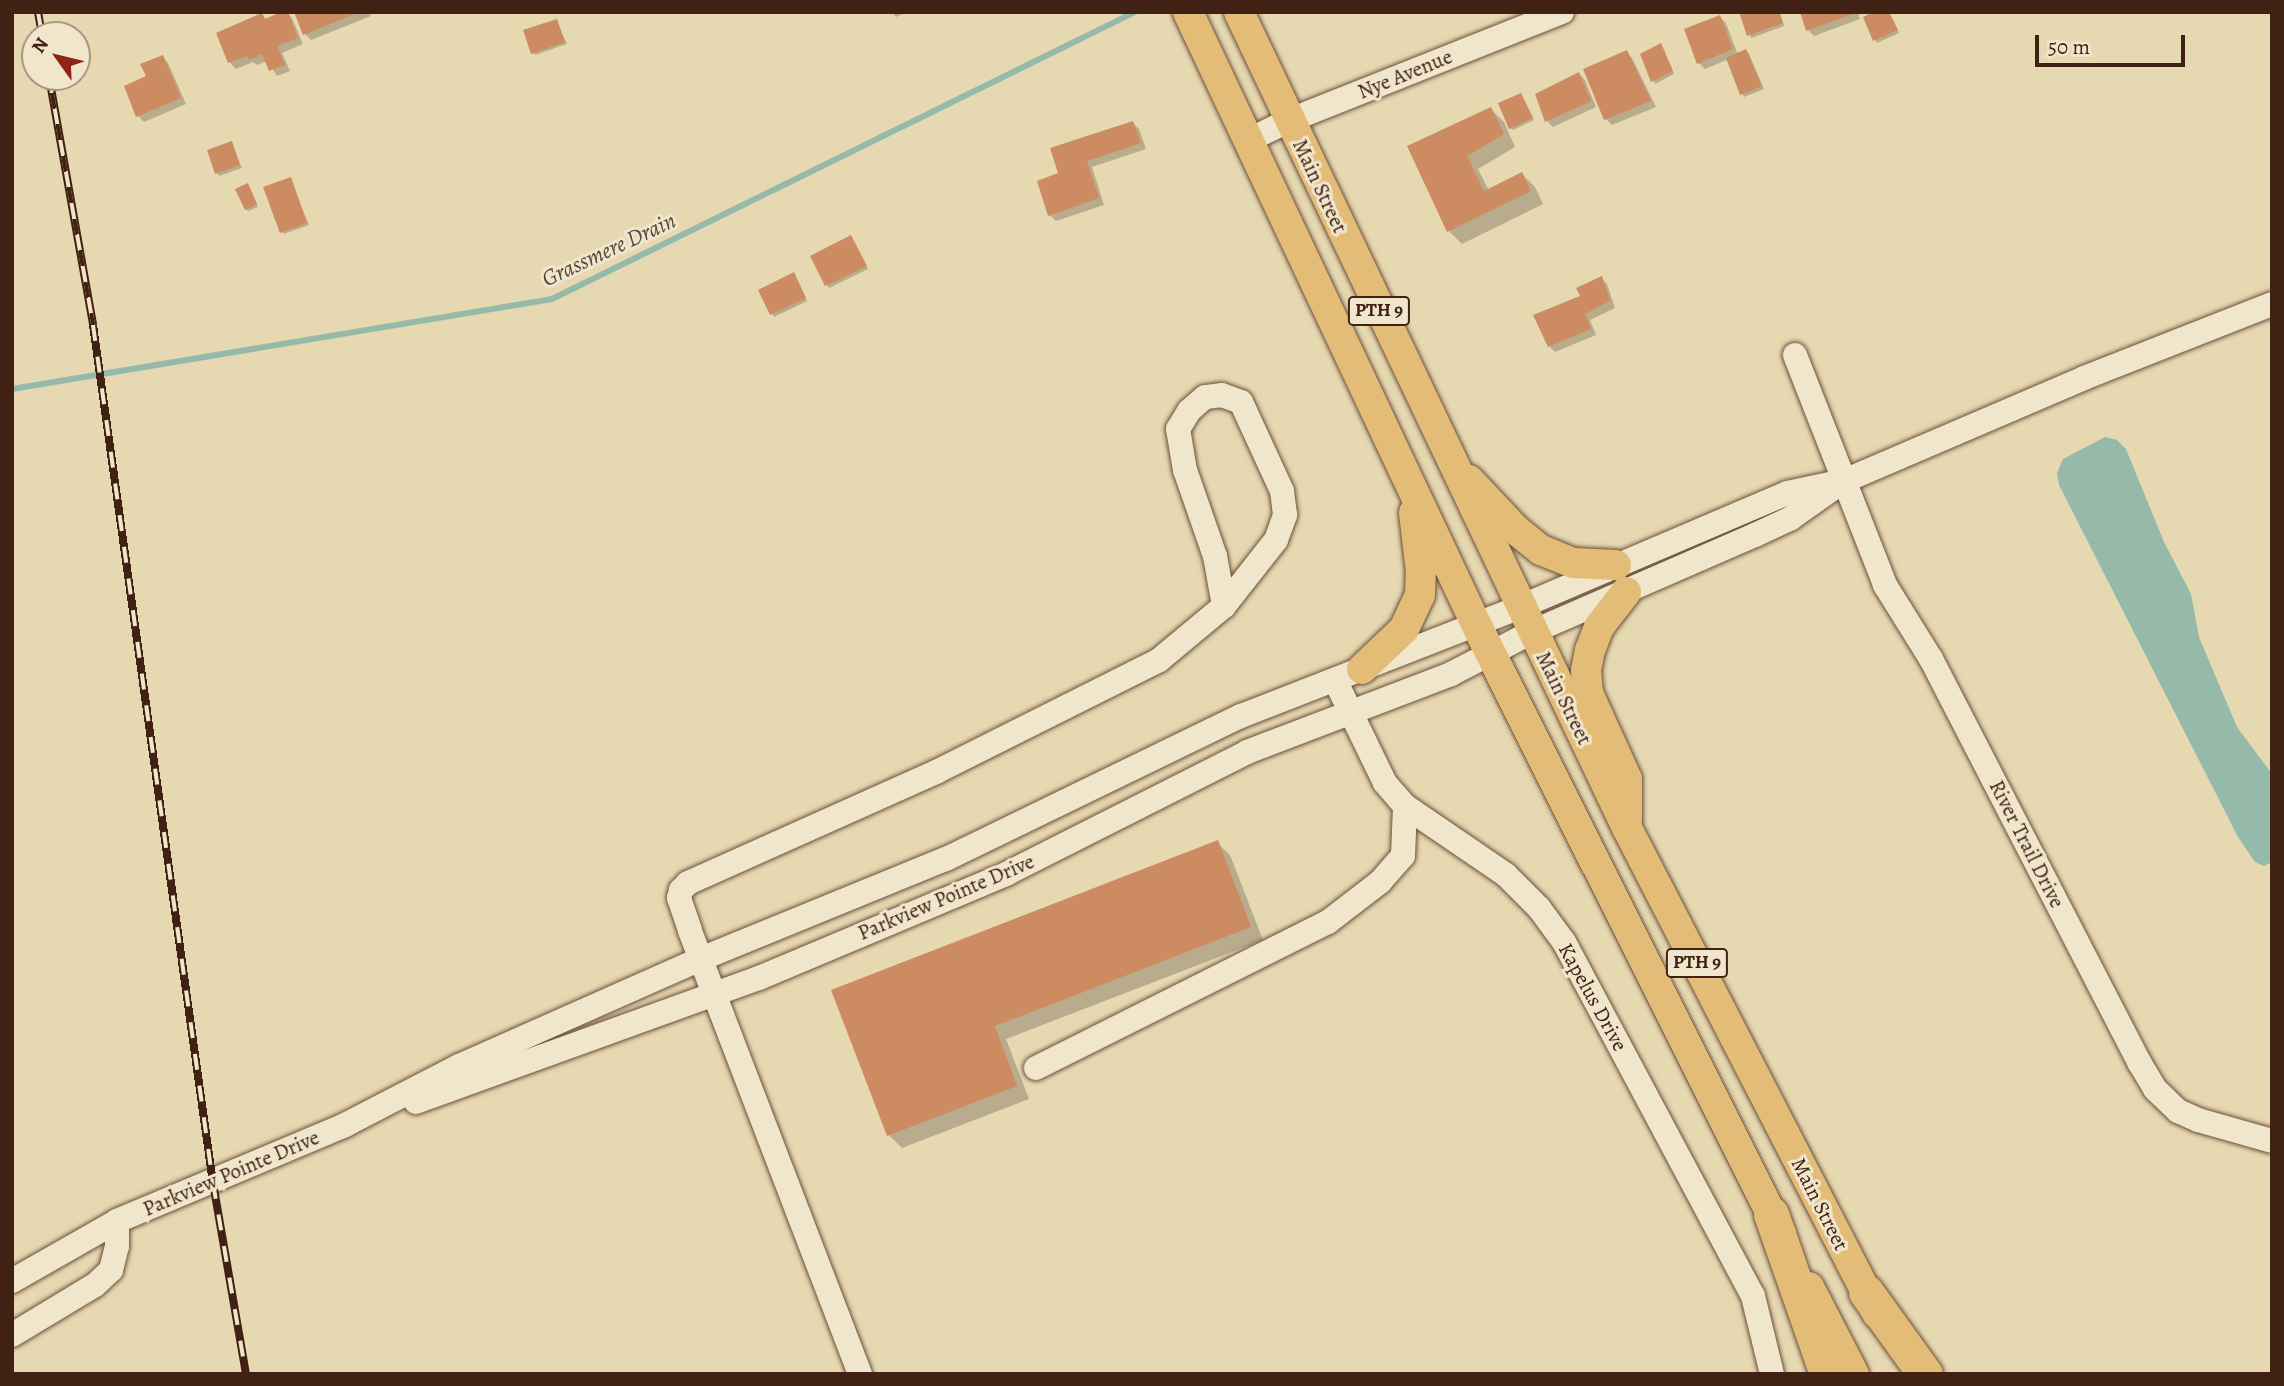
<!DOCTYPE html>
<style>
body{margin:0}
#map{position:relative;width:2284px;height:1386px;overflow:hidden;background:#e6d8b0;font-family:Alegreya,serif}
div>[style]{position:absolute}
.water>*{inset:0;background:#96baa9}
.shadow>*{inset:0;background:#0003}
.stream>*{height:6px;margin:-3px;padding:0 3px;transform-origin:3px;border-radius:3px;background:#96baa9}
.building>*{inset:0;background:#cc8b61}
.roads{filter:drop-shadow(0 0 2px #6b4f3c) drop-shadow(0 0 2px #6b4f3c)}
.minor>*{height:24px;margin:-12px;padding:0 12px;transform-origin:12px;border-radius:12px;background:#efe6cc}
.major>*{height:30px;margin:-15px;padding:0 15px;transform-origin:15px;border-radius:15px;background:#e3bc78}
.highway>*{height:35px;margin:-17.5px;padding:0 17.5px;transform-origin:17.5px;border-radius:17.5px;background:#e3bc78}
.rail>*{height:8px;margin-top:-4px;transform-origin:0;background:repeating-linear-gradient(90deg,#efe6cc 0 16px,#422115 0 32px);box-sizing:border-box;border-block:2px solid #422115}
span{translate:-50% -50%;white-space:nowrap;text-align:center;line-height:1.15;-webkit-text-stroke:6px #efe6cc;paint-order:stroke}
.shield-label span{padding:2px 5px;background:#efe6cc;border:2px solid;border-radius:5px;-webkit-text-stroke-width:0}
.shield-label{font-size:19px;color:#422115;font-weight:700}
.street-label{font-size:21px;color:#422115}
.water-label{font-size:23px;color:#57473a;font-style:italic}
.frame{position:absolute;inset:0;border:14px solid #422115;pointer-events:none}
.north{position:absolute;left:21px;top:21px;width:70px;height:70px;box-sizing:border-box;background:#efe6cc;border:2px solid #aa9783;border-radius:50%;rotate:304deg;font-size:19px;font-weight:700;line-height:28px;text-align:center;color:#422115}
.north::after{content:'';display:block;margin:auto;width:24px;height:32px;background:#8f2418;clip-path:polygon(50% 0,100% 100%,50% 72%,0 100%)}
.scale{position:absolute;left:2035px;top:35px;width:150px;height:32px;box-sizing:border-box;border:4px solid #422115;border-top:0;padding-left:9px;font-size:21px;line-height:24px;white-space:nowrap;color:#422115;-webkit-text-stroke:5px #efe6cc;paint-order:stroke}
</style>
<div id="map">
<div class="water">
<div style="clip-path:polygon(2105px 437px,2117px 440px,2126px 449px,2164px 542px,2191px 594px,2199px 637px,2237px 727px,2272px 774px,2272px 862px,2264px 866px,2255px 862px,2238px 837px,2059px 485px,2057px 473px,2063px 459px)"></div>
</div>
<div class="shadow">
<div style="clip-path:polygon(286px 12px,292px 18px,303px 44px,282px 53px,290px 71px,277px 76px,267px 61px,257px 65px,253px 62px,236px 69px,230px 63px,218px 34px,262px 15px,267px 20px)"></div>
<div style="clip-path:polygon(296px 12px,369px 12px,371px 16px,311px 40px,305px 34px)"></div>
<div style="clip-path:polygon(892px 12px,907px 12px,896px 17px)"></div>
<div style="clip-path:polygon(1741px 12px,1780px 12px,1784px 26px,1751px 38px)"></div>
<div style="clip-path:polygon(1802px 12px,1858px 12px,1860px 19px,1814px 36px,1808px 30px)"></div>
<div style="clip-path:polygon(1889px 12px,1899px 33px,1877px 43px,1865px 18px)"></div>
<div style="clip-path:polygon(1720px 17px,1726px 23px,1738px 55px,1746px 51px,1749px 54px,1764px 89px,1744px 97px,1729px 59px,1705px 69px,1699px 63px)"></div>
<div style="clip-path:polygon(556px 21px,567px 44px,535px 55px,533px 53px)"></div>
<div style="clip-path:polygon(1660px 45px,1674px 74px,1655px 84px,1642px 55px)"></div>
<div style="clip-path:polygon(1626px 52px,1632px 58px,1656px 107px,1612px 125px,1606px 119px)"></div>
<div style="clip-path:polygon(162px 57px,168px 63px,186px 104px,144px 122px,138px 116px,148px 77px)"></div>
<div style="clip-path:polygon(1579px 74px,1585px 80px,1596px 107px,1553px 127px,1547px 121px)"></div>
<div style="clip-path:polygon(1521px 95px,1534px 120px,1513px 130px,1510px 128px)"></div>
<div style="clip-path:polygon(1491px 109px,1504px 122px,1515px 147px,1478px 169px,1489px 191px,1522px 174px,1535px 187px,1543px 204px,1462px 244px,1449px 231px,1409px 147px)"></div>
<div style="clip-path:polygon(1133px 123px,1139px 129px,1146px 149px,1092px 167px,1104px 205px,1056px 221px,1050px 215px,1060px 174px)"></div>
<div style="clip-path:polygon(231px 143px,242px 168px,219px 176px,217px 173px)"></div>
<div style="clip-path:polygon(290px 179px,309px 225px,284px 234px,282px 232px)"></div>
<div style="clip-path:polygon(248px 186px,258px 207px,248px 211px,246px 209px)"></div>
<div style="clip-path:polygon(851px 237px,868px 269px,829px 288px,812px 257px)"></div>
<div style="clip-path:polygon(796px 277px,807px 301px,774px 317px,760px 291px)"></div>
<div style="clip-path:polygon(1601px 278px,1607px 284px,1615px 308px,1590px 320px,1596px 335px,1555px 352px,1549px 346px,1582px 297px)"></div>
<div style="clip-path:polygon(1217px 843px,1230px 855px,1263px 940px,1006px 1039px,1029px 1099px,902px 1148px,889px 1135px,834px 991px)"></div>
</div>
<div class="stream">
<div style="left:12px;top:389px;width:547px;rotate:-9.46deg"></div>
<div style="left:552px;top:299px;width:650px;rotate:-26.21deg"></div>
</div>
<div class="building">
<div style="clip-path:polygon(281px 12px,288px 12px,298px 38px,277px 46px,285px 65px,269px 71px,262px 54px,249px 60px,247px 56px,228px 63px,216px 33px,262px 13px,265px 19px)"></div>
<div style="clip-path:polygon(294px 12px,359px 12px,303px 35px)"></div>
<div style="clip-path:polygon(1739px 12px,1779px 12px,1783px 23px,1747px 36px)"></div>
<div style="clip-path:polygon(1800px 12px,1855px 12px,1855px 13px,1806px 31px)"></div>
<div style="clip-path:polygon(1874px 12px,1889px 12px,1898px 30px,1873px 41px,1863px 17px)"></div>
<div style="clip-path:polygon(1720px 15px,1733px 49px,1697px 64px,1684px 29px)"></div>
<div style="clip-path:polygon(557px 19px,565px 42px,531px 54px,523px 30px)"></div>
<div style="clip-path:polygon(1661px 43px,1673px 71px,1651px 82px,1640px 54px)"></div>
<div style="clip-path:polygon(1746px 49px,1762px 86px,1740px 95px,1726px 58px)"></div>
<div style="clip-path:polygon(1627px 50px,1651px 101px,1604px 120px,1583px 69px)"></div>
<div style="clip-path:polygon(163px 55px,181px 98px,136px 117px,124px 86px,146px 76px,140px 64px)"></div>
<div style="clip-path:polygon(1579px 72px,1591px 101px,1545px 122px,1535px 94px)"></div>
<div style="clip-path:polygon(1521px 93px,1533px 118px,1509px 129px,1498px 103px)"></div>
<div style="clip-path:polygon(1491px 107px,1504px 134px,1467px 156px,1484px 191px,1522px 172px,1531px 191px,1447px 232px,1407px 146px)"></div>
<div style="clip-path:polygon(1133px 121px,1141px 143px,1087px 161px,1099px 198px,1048px 216px,1037px 181px,1058px 173px,1050px 148px)"></div>
<div style="clip-path:polygon(232px 141px,240px 165px,215px 174px,207px 150px)"></div>
<div style="clip-path:polygon(291px 177px,307px 223px,280px 233px,263px 187px)"></div>
<div style="clip-path:polygon(248px 183px,257px 204px,245px 210px,235px 189px)"></div>
<div style="clip-path:polygon(851px 235px,867px 266px,825px 286px,810px 256px)"></div>
<div style="clip-path:polygon(794px 272px,806px 298px,770px 315px,758px 290px)"></div>
<div style="clip-path:polygon(1602px 276px,1610px 301px,1585px 314px,1591px 329px,1548px 347px,1533px 315px,1580px 296px,1576px 288px)"></div>
<div style="clip-path:polygon(1218px 840px,1251px 927px,995px 1026px,1017px 1086px,887px 1136px,831px 990px)"></div>
</div>
<div class="roads">
<div class="minor">
<div style="left:1249px;top:140px;width:43px;rotate:-26deg"></div>
<div style="left:1288px;top:121px;width:295px;rotate:-21.7deg"></div>
<div style="left:1795px;top:355px;width:247px;rotate:68.6deg"></div>
<div style="left:1885px;top:585px;width:87px;rotate:58.1deg"></div>
<div style="left:1931px;top:659px;width:454px;rotate:62.7deg"></div>
<div style="left:2139px;top:1062px;width:31px;rotate:59deg"></div>
<div style="left:2155px;top:1089px;width:32px;rotate:44deg"></div>
<div style="left:2178px;top:1111px;width:22px;rotate:24deg"></div>
<div style="left:2198px;top:1120px;width:77px;rotate:15.8deg"></div>
<div style="left:1335px;top:680px;width:114px;rotate:64.1deg"></div>
<div style="left:1385px;top:783px;width:30px;rotate:49deg"></div>
<div style="left:1405px;top:806px;width:122px;rotate:34.3deg"></div>
<div style="left:1506px;top:875px;width:47px;rotate:45deg"></div>
<div style="left:1539px;top:908px;width:42px;rotate:53.7deg"></div>
<div style="left:1564px;top:942px;width:401px;rotate:61.9deg"></div>
<div style="left:1753px;top:1296px;width:80px;rotate:76.3deg"></div>
<div style="left:1036px;top:1068px;width:326px;rotate:-26.6deg"></div>
<div style="left:1328px;top:922px;width:66px;rotate:-37.6deg"></div>
<div style="left:1380px;top:882px;width:35px;rotate:-49deg"></div>
<div style="left:1403px;top:856px;width:50px;rotate:-87.7deg"></div>
<div style="left:416px;top:1102px;width:365px;rotate:-19.9deg"></div>
<div style="left:759px;top:978px;width:268px;rotate:-22.8deg"></div>
<div style="left:1006px;top:874px;width:270px;rotate:-26.8deg"></div>
<div style="left:1247px;top:752px;width:218px;rotate:-20.9deg"></div>
<div style="left:1451px;top:674px;width:91px;rotate:-27.4deg"></div>
<div style="left:1532px;top:632px;width:243px;rotate:-23.5deg"></div>
<div style="left:1755px;top:535px;width:40px;rotate:-25deg"></div>
<div style="left:1791px;top:518px;width:54px;rotate:-35.2deg"></div>
<div style="left:12px;top:1281px;width:121px;rotate:-29.7deg"></div>
<div style="left:117px;top:1221px;width:247px;rotate:-22.8deg"></div>
<div style="left:345px;top:1125px;width:128px;rotate:-27.4deg"></div>
<div style="left:459px;top:1066px;width:267px;rotate:-23.9deg"></div>
<div style="left:703px;top:958px;width:262px;rotate:-22.2deg"></div>
<div style="left:946px;top:859px;width:328px;rotate:-25.9deg"></div>
<div style="left:1241px;top:716px;width:300px;rotate:-21.3deg"></div>
<div style="left:1520px;top:607px;width:290px;rotate:-23.1deg"></div>
<div style="left:1787px;top:493px;width:58px;rotate:-11.9deg"></div>
<div style="left:1844px;top:481px;width:261px;rotate:-23.2deg"></div>
<div style="left:2084px;top:378px;width:202px;rotate:-21.5deg"></div>
<div style="left:12px;top:1335px;width:97px;rotate:-31.1deg"></div>
<div style="left:95px;top:1285px;width:22px;rotate:-43deg"></div>
<div style="left:111px;top:1270px;width:25px;rotate:-76deg"></div>
<div style="left:117px;top:1246px;width:25px;rotate:-90deg"></div>
<div style="left:860px;top:1374px;width:475px;rotate:-111deg"></div>
<div style="left:690px;top:930px;width:34px;rotate:-109deg"></div>
<div style="left:679px;top:898px;width:8px;rotate:-76deg"></div>
<div style="left:681px;top:890px;width:10px;rotate:-45deg"></div>
<div style="left:688px;top:883px;width:272px;rotate:-24.1deg"></div>
<div style="left:936px;top:772px;width:248px;rotate:-26.6deg"></div>
<div style="left:1158px;top:661px;width:86px;rotate:-39.8deg"></div>
<div style="left:1224px;top:606px;width:84px;rotate:-51.8deg"></div>
<div style="left:1276px;top:540px;width:27px;rotate:-70deg"></div>
<div style="left:1285px;top:515px;width:24px;rotate:-97deg"></div>
<div style="left:1282px;top:491px;width:98px;rotate:-114.7deg"></div>
<div style="left:1241px;top:402px;width:20px;rotate:-160deg"></div>
<div style="left:1222px;top:395px;width:17px;rotate:173deg"></div>
<div style="left:1205px;top:397px;width:21px;rotate:139deg"></div>
<div style="left:1189px;top:411px;width:21px;rotate:121deg"></div>
<div style="left:1178px;top:429px;width:42px;rotate:80.3deg"></div>
<div style="left:1185px;top:470px;width:91px;rotate:70.8deg"></div>
<div style="left:1215px;top:556px;width:51px;rotate:79.8deg"></div>
</div>
<div class="major">
<div style="left:1188px;top:12px;width:676px;rotate:64.8deg"></div>
<div style="left:1476px;top:624px;width:682px;rotate:63.43deg"></div>
<div style="left:1239px;top:12px;width:904px;rotate:64.57deg"></div>
<div style="left:1627px;top:828px;width:546px;rotate:62.73deg"></div>
<div style="left:1469px;top:480px;width:69px;rotate:46.8deg"></div>
<div style="left:1516px;top:530px;width:32px;rotate:39deg"></div>
<div style="left:1541px;top:550px;width:35px;rotate:22deg"></div>
<div style="left:1574px;top:563px;width:42px;rotate:2.7deg"></div>
<div style="left:1626px;top:592px;width:44px;rotate:127.6deg"></div>
<div style="left:1599px;top:627px;width:25px;rotate:111deg"></div>
<div style="left:1590px;top:650px;width:20px;rotate:101deg"></div>
<div style="left:1586px;top:670px;width:23px;rotate:85deg"></div>
<div style="left:1588px;top:693px;width:94px;rotate:65.6deg"></div>
<div style="left:1627px;top:779px;width:41px;rotate:90deg"></div>
<div style="left:1362px;top:669px;width:58px;rotate:-43.6deg"></div>
<div style="left:1404px;top:629px;width:38px;rotate:-65deg"></div>
<div style="left:1420px;top:595px;width:23px;rotate:-88deg"></div>
<div style="left:1421px;top:572px;width:60px;rotate:-96.7deg"></div>
<div style="left:1809px;top:1287px;width:98px;rotate:62.7deg"></div>
</div>
<div class="highway">
<div style="left:1771px;top:1214px;width:170px;rotate:70.7deg"></div>
<div style="left:1866px;top:1292px;width:101px;rotate:54.3deg"></div>
</div>
</div>
<div class="rail">
<div style="left:38px;top:12px;width:23px;rotate:80deg"></div>
<div style="left:49px;top:77px;width:252px;rotate:79.9deg"></div>
<div style="left:93px;top:325px;width:866px;rotate:82.04deg"></div>
<div style="left:213px;top:1183px;width:194px;rotate:80.2deg"></div>
</div>
<div class="shield-label">
<span style="left:1379px;top:311px">PTH 9</span>
<span style="left:1697px;top:963px">PTH 9</span>
</div>
<div class="street-label">
<span style="left:1405px;top:74px;rotate:-22deg">Nye Avenue</span>
<span style="left:1320px;top:186px;rotate:65deg">Main Street</span>
<span style="left:1564px;top:698px;rotate:64deg">Main Street</span>
<span style="left:2027px;top:844px;rotate:63deg">River Trail Drive</span>
<span style="left:946px;top:897px;rotate:-23deg">Parkview Pointe Drive</span>
<span style="left:1593px;top:997px;rotate:61deg">Kapelus Drive</span>
<span style="left:231px;top:1173px;rotate:-23deg">Parkview Pointe Drive</span>
<span style="left:1820px;top:1204px;rotate:63deg">Main Street</span>
</div>
<div class="water-label">
<span style="left:609px;top:250px;rotate:-25deg">Grassmere Drain</span>
</div>
<div class="frame"></div>
<div class="north">N</div>
<div class="scale">50 m</div>
</div>
